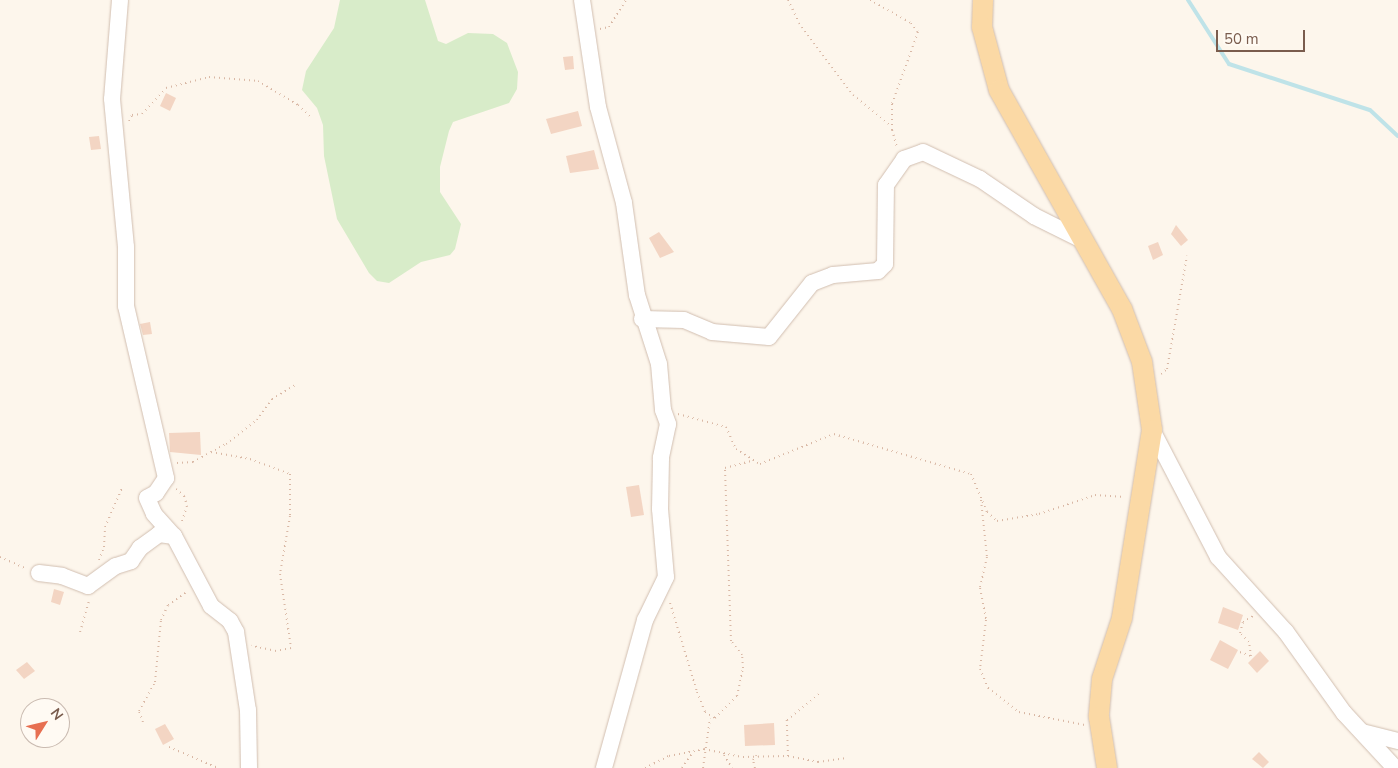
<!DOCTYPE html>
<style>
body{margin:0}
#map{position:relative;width:1398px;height:768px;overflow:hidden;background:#fdf6ec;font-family:"Nunito Sans",sans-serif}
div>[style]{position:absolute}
.green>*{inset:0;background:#d8ecc9}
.stream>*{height:4px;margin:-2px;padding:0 2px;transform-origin:2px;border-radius:2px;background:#bfe3e8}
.building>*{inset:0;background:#f3d5c3}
.path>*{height:2px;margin-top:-1px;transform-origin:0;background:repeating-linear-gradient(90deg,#d9b8a5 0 1px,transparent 0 5px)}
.roads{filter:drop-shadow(0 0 1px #d1beb0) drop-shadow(0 0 1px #d1beb0)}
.minor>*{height:16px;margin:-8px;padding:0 8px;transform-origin:8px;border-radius:8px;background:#fff}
.major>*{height:20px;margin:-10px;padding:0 10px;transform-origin:10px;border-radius:10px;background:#fbd9a5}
span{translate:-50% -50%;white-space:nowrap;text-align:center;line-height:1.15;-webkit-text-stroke:5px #fffaf3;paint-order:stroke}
.north{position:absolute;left:20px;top:698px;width:50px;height:50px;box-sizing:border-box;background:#fffaf3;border:1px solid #cabbb1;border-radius:50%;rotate:54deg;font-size:14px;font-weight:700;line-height:20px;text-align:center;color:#7a5c4d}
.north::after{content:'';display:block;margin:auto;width:18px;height:22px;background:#e76f51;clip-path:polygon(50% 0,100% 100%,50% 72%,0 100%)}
.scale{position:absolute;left:1216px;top:30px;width:89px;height:22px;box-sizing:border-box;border:2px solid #7a5c4d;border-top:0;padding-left:6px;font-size:15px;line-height:18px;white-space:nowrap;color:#7a5c4d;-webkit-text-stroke:4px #fffaf3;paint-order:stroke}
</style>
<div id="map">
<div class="green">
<div style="clip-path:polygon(340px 0,425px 0,438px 41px,446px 44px,468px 33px,493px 34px,507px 43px,518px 72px,517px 89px,509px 103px,453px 122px,449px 131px,440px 167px,440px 192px,461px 224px,455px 249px,450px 255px,421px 262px,389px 283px,377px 281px,369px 273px,337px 219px,324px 156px,323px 125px,317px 108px,302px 90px,306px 71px,334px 28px)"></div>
</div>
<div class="stream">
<div style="left:1188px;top:0;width:76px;rotate:57.4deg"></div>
<div style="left:1229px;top:64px;width:148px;rotate:18.1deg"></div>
<div style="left:1370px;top:110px;width:38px;rotate:43deg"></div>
</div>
<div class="building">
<div style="clip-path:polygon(573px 56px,574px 69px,565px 70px,563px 57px)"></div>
<div style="clip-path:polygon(166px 93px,176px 98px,170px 111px,160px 106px)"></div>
<div style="clip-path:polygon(578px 111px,582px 126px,551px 134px,546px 119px)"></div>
<div style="clip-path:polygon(99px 136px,101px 149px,91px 150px,89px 137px)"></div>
<div style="clip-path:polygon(594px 150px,599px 169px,570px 173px,566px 156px)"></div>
<div style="clip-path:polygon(1176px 225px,1188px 240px,1181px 246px,1171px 234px)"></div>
<div style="clip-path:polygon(659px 232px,674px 252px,660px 258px,649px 238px)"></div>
<div style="clip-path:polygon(1158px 242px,1163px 255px,1153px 260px,1148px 246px)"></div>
<div style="clip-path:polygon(150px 322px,152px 334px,143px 335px,140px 324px)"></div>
<div style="clip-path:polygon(200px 432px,201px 455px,170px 452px,169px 433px)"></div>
<div style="clip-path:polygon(639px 485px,644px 515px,631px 517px,626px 487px)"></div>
<div style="clip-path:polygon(54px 589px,64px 592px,60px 605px,51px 602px)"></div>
<div style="clip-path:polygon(1223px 607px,1243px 615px,1238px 630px,1218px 623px)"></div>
<div style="clip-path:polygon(1220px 640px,1238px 650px,1228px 669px,1210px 660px)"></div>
<div style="clip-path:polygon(1260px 651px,1269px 661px,1257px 673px,1248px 663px)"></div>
<div style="clip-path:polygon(27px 662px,35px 671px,24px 679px,16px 670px)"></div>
<div style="clip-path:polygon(774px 723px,775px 745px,745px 746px,744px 725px)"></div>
<div style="clip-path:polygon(165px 724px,174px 739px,163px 745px,155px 729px)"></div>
<div style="clip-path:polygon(1259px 752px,1269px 762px,1263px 768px,1252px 759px)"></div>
</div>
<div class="path">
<div style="left:788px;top:0;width:25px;rotate:64deg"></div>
<div style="left:799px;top:23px;width:90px;rotate:53.1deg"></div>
<div style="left:853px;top:95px;width:49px;rotate:39.2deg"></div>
<div style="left:870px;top:0;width:47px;rotate:29.3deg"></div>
<div style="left:911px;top:23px;width:11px;rotate:52deg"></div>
<div style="left:918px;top:32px;width:77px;rotate:109.9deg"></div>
<div style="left:892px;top:104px;width:26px;rotate:90deg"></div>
<div style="left:892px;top:130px;width:18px;rotate:74deg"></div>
<div style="left:600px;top:29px;width:9px;rotate:-13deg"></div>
<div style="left:609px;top:27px;width:32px;rotate:-58deg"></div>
<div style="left:129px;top:121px;width:7px;rotate:-63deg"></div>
<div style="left:132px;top:115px;width:10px;rotate:-6deg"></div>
<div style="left:142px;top:114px;width:35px;rotate:-47deg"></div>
<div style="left:166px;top:88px;width:44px;rotate:-14.3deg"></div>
<div style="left:209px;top:77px;width:49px;rotate:4.7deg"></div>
<div style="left:258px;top:81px;width:47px;rotate:31deg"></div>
<div style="left:298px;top:105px;width:19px;rotate:43deg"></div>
<div style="left:1161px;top:374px;width:8px;rotate:-40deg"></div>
<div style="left:1167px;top:369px;width:115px;rotate:-80deg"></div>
<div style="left:678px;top:414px;width:50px;rotate:15.2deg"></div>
<div style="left:726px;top:427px;width:24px;rotate:66deg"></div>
<div style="left:736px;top:449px;width:28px;rotate:32deg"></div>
<div style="left:760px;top:464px;width:80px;rotate:-22.1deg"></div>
<div style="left:834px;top:434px;width:143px;rotate:16.3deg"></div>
<div style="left:971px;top:474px;width:41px;rotate:67.2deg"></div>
<div style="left:987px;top:512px;width:13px;rotate:42deg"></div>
<div style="left:997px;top:521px;width:43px;rotate:-9.5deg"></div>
<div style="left:1039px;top:514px;width:59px;rotate:-18.7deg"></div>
<div style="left:1095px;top:495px;width:30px;rotate:4deg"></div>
<div style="left:211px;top:452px;width:40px;rotate:10deg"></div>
<div style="left:250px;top:459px;width:43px;rotate:20.6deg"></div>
<div style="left:290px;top:474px;width:42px;rotate:90deg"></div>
<div style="left:290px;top:516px;width:59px;rotate:99.8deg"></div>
<div style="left:280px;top:574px;width:75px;rotate:81.5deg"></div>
<div style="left:291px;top:648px;width:15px;rotate:169deg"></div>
<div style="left:276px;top:651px;width:25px;rotate:-168deg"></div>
<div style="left:177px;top:463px;width:16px;rotate:-4deg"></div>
<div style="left:193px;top:462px;width:38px;rotate:-29deg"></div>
<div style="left:226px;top:444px;width:39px;rotate:-38deg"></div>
<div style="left:257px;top:420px;width:26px;rotate:-54deg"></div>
<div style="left:272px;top:399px;width:27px;rotate:-31deg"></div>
<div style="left:176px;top:489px;width:11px;rotate:41deg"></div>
<div style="left:184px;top:496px;width:10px;rotate:73deg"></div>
<div style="left:187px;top:506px;width:19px;rotate:108deg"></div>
<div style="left:981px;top:500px;width:57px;rotate:84deg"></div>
<div style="left:987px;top:557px;width:32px;rotate:103deg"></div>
<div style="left:980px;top:588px;width:33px;rotate:79deg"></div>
<div style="left:986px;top:620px;width:49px;rotate:97deg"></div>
<div style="left:980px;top:669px;width:21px;rotate:67deg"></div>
<div style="left:988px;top:688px;width:39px;rotate:38deg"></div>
<div style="left:1019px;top:712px;width:67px;rotate:11.1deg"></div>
<div style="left:0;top:557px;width:27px;rotate:24deg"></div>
<div style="left:99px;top:560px;width:14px;rotate:-69deg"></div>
<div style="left:104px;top:547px;width:20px;rotate:-87deg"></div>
<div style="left:105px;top:527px;width:43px;rotate:-66.4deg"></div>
<div style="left:670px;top:603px;width:93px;rotate:73.1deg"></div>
<div style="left:697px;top:692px;width:22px;rotate:68deg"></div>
<div style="left:705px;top:712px;width:12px;rotate:31deg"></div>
<div style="left:715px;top:718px;width:31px;rotate:-45deg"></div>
<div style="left:737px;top:696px;width:29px;rotate:-78deg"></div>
<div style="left:743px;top:668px;width:13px;rotate:-94deg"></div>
<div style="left:742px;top:655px;width:18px;rotate:-128deg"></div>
<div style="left:731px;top:641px;width:173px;rotate:-92deg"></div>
<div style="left:725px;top:468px;width:27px;rotate:-15deg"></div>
<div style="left:80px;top:632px;width:33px;rotate:-74deg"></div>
<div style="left:1240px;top:652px;width:12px;rotate:20deg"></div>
<div style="left:1251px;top:656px;width:14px;rotate:-98deg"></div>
<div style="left:1249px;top:642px;width:13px;rotate:-135deg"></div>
<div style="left:1240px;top:633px;width:11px;rotate:-75deg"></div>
<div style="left:1243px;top:622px;width:12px;rotate:-31deg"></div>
<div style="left:143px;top:722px;width:12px;rotate:-110deg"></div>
<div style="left:139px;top:711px;width:33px;rotate:-61deg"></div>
<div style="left:155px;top:682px;width:62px;rotate:-84.5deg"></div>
<div style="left:161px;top:620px;width:17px;rotate:-65deg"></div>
<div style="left:168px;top:605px;width:24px;rotate:-35deg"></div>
<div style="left:169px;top:747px;width:53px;rotate:23.2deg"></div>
<div style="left:724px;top:755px;width:15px;rotate:58deg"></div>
<div style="left:788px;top:756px;width:36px;rotate:-92deg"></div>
<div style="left:787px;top:720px;width:43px;rotate:-39.3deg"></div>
<div style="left:645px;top:768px;width:27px;rotate:-27deg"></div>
<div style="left:669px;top:756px;width:36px;rotate:-11deg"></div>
<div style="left:704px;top:749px;width:40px;rotate:12deg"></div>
<div style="left:743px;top:757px;width:45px;rotate:-1.3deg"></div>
<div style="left:788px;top:756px;width:31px;rotate:11deg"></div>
<div style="left:818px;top:762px;width:27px;rotate:-8deg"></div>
<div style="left:682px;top:768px;width:19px;rotate:-55deg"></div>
<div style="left:703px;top:768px;width:50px;rotate:-82deg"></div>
<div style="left:755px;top:768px;width:8px;rotate:-104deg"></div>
<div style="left:753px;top:760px;width:6px;rotate:-51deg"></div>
</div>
<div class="roads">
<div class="minor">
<div style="left:120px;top:0;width:99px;rotate:94.6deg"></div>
<div style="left:112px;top:99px;width:149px;rotate:84.6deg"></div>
<div style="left:126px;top:247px;width:59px;rotate:90deg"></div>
<div style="left:126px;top:306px;width:177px;rotate:76.9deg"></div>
<div style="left:166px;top:478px;width:18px;rotate:124deg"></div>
<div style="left:156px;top:493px;width:10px;rotate:151deg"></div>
<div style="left:147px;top:498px;width:17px;rotate:66deg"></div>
<div style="left:154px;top:514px;width:30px;rotate:48deg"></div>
<div style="left:174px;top:536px;width:79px;rotate:62.1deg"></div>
<div style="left:211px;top:606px;width:24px;rotate:38deg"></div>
<div style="left:230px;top:621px;width:13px;rotate:61deg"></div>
<div style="left:236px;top:632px;width:79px;rotate:81.3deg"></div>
<div style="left:248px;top:710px;width:58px;rotate:89deg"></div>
<div style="left:582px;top:0;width:108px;rotate:81.5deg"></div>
<div style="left:598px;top:107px;width:99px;rotate:74.8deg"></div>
<div style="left:624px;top:203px;width:93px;rotate:82deg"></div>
<div style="left:637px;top:295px;width:72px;rotate:72.3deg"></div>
<div style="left:659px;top:364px;width:46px;rotate:85deg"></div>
<div style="left:663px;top:410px;width:15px;rotate:70deg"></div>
<div style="left:668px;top:424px;width:35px;rotate:102deg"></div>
<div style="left:661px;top:458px;width:51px;rotate:91.1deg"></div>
<div style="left:660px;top:509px;width:68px;rotate:85deg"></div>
<div style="left:666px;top:577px;width:48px;rotate:116deg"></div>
<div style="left:645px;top:620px;width:154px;rotate:105.5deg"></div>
<div style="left:642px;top:319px;width:42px;rotate:1.4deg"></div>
<div style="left:684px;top:320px;width:30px;rotate:23deg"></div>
<div style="left:712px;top:332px;width:57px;rotate:5deg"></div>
<div style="left:769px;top:337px;width:69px;rotate:-51.5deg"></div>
<div style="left:812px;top:283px;width:22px;rotate:-21deg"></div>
<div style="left:833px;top:275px;width:45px;rotate:-5.1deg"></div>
<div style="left:878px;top:271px;width:10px;rotate:-45deg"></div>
<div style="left:885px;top:264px;width:79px;rotate:-89.3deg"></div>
<div style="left:886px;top:185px;width:32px;rotate:-55deg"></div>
<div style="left:904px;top:159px;width:20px;rotate:-20deg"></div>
<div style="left:923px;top:152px;width:63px;rotate:25.3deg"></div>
<div style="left:980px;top:179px;width:65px;rotate:34.4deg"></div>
<div style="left:1034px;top:216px;width:54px;rotate:26.6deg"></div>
<div style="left:1152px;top:430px;width:143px;rotate:62.5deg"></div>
<div style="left:1218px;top:557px;width:101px;rotate:47.8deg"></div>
<div style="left:1286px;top:632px;width:100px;rotate:54.4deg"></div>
<div style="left:1344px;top:713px;width:75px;rotate:47.2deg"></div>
<div style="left:39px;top:573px;width:23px;rotate:7deg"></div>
<div style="left:62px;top:576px;width:28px;rotate:21deg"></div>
<div style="left:88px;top:586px;width:34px;rotate:-36deg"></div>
<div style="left:116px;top:566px;width:16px;rotate:-18deg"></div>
<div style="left:131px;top:561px;width:16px;rotate:-55deg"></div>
<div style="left:140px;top:548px;width:24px;rotate:-36deg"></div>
<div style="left:159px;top:534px;width:15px;rotate:8deg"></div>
<div style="left:1362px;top:732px;width:37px;rotate:14deg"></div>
</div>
<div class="major">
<div style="left:983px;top:0;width:27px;rotate:92deg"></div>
<div style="left:982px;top:27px;width:65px;rotate:74.9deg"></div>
<div style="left:999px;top:90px;width:251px;rotate:60.7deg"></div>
<div style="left:1122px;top:309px;width:57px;rotate:69.3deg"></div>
<div style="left:1142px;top:362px;width:69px;rotate:81.6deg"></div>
<div style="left:1152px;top:430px;width:190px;rotate:99.1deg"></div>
<div style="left:1122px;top:618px;width:64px;rotate:108.2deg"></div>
<div style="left:1102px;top:679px;width:38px;rotate:95deg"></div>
<div style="left:1099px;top:717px;width:52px;rotate:81.1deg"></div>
</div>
</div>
<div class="north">N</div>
<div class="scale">50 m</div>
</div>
